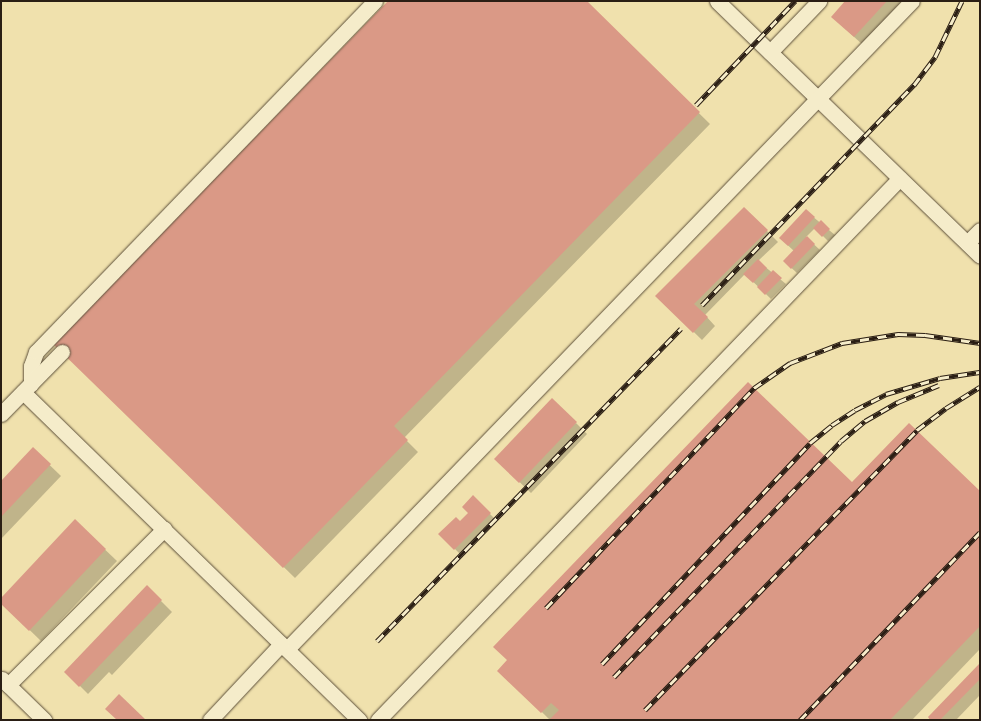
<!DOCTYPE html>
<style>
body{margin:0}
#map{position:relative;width:981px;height:721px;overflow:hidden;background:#f0e1ad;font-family:Alegreya,serif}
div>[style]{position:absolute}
.shadow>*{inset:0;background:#0003}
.building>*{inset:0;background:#da9986}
.roads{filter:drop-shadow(0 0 1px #5c4f3a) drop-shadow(0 0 1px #5c4f3a)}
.minor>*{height:15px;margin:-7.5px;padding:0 7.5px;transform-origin:7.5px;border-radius:7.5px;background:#f5ecca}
.rail>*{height:5px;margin-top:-2.5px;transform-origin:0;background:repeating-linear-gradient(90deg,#f5ecca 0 9px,#2a1e14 0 18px);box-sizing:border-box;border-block:1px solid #2a1e14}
span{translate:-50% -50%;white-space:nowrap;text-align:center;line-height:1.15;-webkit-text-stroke:4px #f5ecca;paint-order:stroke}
.frame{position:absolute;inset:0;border:2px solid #2a1e14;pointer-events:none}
</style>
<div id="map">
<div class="shadow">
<div style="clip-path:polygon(585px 1px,710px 124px,404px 438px,418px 452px,295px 578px,55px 344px)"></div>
<div style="clip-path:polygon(847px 1px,902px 1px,863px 45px,841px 25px)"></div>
<div style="clip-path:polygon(744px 208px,778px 242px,758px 261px,786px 284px,771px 299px,745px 274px,705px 315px,715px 326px,702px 340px,657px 296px)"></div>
<div style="clip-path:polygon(806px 211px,835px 235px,828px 241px,815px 228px,806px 237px,820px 250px,797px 273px,784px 261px,794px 251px,780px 238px)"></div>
<div style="clip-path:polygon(576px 423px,587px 434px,531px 493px,507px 470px)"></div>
<div style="clip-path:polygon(33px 449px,61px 476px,1px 539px,1px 482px)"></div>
<div style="clip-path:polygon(852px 484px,980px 493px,980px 649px,912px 720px,550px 720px,499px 670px)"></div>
<div style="clip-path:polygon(473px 497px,495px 519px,460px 554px,440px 534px,460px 523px,470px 513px)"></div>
<div style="clip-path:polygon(75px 521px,117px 561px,41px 641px,11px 612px)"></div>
<div style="clip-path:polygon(147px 587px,172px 612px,112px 675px,109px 672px,88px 694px,66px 672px)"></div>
<div style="clip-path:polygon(980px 665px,980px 695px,956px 720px,932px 720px)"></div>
</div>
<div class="building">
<div style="clip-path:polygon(388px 1px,587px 1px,700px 112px,394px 426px,408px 440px,283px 568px,53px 344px)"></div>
<div style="clip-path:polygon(845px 1px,887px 1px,854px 37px,831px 17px)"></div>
<div style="clip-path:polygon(744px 207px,768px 230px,694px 304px,708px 317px,693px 333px,655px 296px)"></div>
<div style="clip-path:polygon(806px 209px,815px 217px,788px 246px,779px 238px)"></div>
<div style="clip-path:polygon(821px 220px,830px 229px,822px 237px,813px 228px)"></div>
<div style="clip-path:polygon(807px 236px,815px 244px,791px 269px,783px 261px)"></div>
<div style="clip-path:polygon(758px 259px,767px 268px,753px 283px,743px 274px)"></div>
<div style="clip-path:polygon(773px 270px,782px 278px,765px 295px,757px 287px)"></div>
<div style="clip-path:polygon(748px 382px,852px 482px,909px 423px,980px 491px,980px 626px,890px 720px,549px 720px,559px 710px,551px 703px,541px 713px,497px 671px,507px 660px,493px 647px)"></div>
<div style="clip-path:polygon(552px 398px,577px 422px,519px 483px,494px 459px)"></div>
<div style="clip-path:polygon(33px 447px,51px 464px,1px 517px,1px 481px)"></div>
<div style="clip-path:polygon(473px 495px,491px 513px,454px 550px,438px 534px,456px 517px,460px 521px,468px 513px,462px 507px)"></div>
<div style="clip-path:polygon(75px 519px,106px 549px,29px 631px,1px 604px,1px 598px)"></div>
<div style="clip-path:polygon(147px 585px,162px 600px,79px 687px,64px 672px)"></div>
<div style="clip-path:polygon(980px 663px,980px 679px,940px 720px,930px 720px,928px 717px)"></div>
<div style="clip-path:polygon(119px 694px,146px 720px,117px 720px,105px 709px)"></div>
</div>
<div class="roads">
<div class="minor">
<div style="left:717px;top:1px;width:366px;rotate:44.1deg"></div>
<div style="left:770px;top:52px;width:71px;rotate:-46.1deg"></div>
<div style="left:967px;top:243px;width:18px;rotate:-45deg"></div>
<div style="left:31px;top:384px;width:18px;rotate:-90deg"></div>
<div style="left:31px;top:366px;width:15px;rotate:-70deg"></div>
<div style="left:36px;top:352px;width:488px;rotate:-46deg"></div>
<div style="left:23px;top:392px;width:470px;rotate:44.3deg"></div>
<div style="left:1px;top:414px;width:87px;rotate:-45.5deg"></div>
<div style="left:287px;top:649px;width:900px;rotate:-46.04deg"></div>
<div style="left:2px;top:679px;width:59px;rotate:44.3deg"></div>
<div style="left:8px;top:685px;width:221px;rotate:-45deg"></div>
<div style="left:210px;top:720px;width:104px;rotate:-46.9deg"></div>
<div style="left:378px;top:720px;width:752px;rotate:-46.08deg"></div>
</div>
</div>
<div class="rail">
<div style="left:696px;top:105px;width:144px;rotate:-46.4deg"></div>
<div style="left:702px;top:305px;width:306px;rotate:-46.1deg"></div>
<div style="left:914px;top:85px;width:35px;rotate:-53deg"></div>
<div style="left:935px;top:57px;width:62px;rotate:-64.3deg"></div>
<div style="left:546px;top:608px;width:303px;rotate:-46.6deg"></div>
<div style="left:754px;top:388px;width:44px;rotate:-34.8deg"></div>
<div style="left:790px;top:363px;width:56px;rotate:-21deg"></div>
<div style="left:842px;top:343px;width:57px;rotate:-9.1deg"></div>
<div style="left:898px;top:334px;width:27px;rotate:2deg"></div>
<div style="left:925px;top:335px;width:56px;rotate:8.3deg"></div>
<div style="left:377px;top:641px;width:436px;rotate:-45.8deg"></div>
<div style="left:602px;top:664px;width:303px;rotate:-46.7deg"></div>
<div style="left:810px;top:443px;width:28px;rotate:-39deg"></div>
<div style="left:832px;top:425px;width:27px;rotate:-33deg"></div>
<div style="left:855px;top:410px;width:35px;rotate:-27deg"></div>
<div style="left:886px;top:394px;width:56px;rotate:-16.5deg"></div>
<div style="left:940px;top:378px;width:40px;rotate:-8.5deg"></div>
<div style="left:614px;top:677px;width:327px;rotate:-46.1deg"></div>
<div style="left:841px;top:441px;width:31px;rotate:-40deg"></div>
<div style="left:865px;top:421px;width:38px;rotate:-30deg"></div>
<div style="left:898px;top:402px;width:44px;rotate:-22.5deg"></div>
<div style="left:645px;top:710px;width:390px;rotate:-45.8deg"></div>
<div style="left:917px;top:430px;width:36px;rotate:-37deg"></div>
<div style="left:946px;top:408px;width:40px;rotate:-32deg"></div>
<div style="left:800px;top:720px;width:260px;rotate:-46.2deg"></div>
</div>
<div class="frame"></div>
</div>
